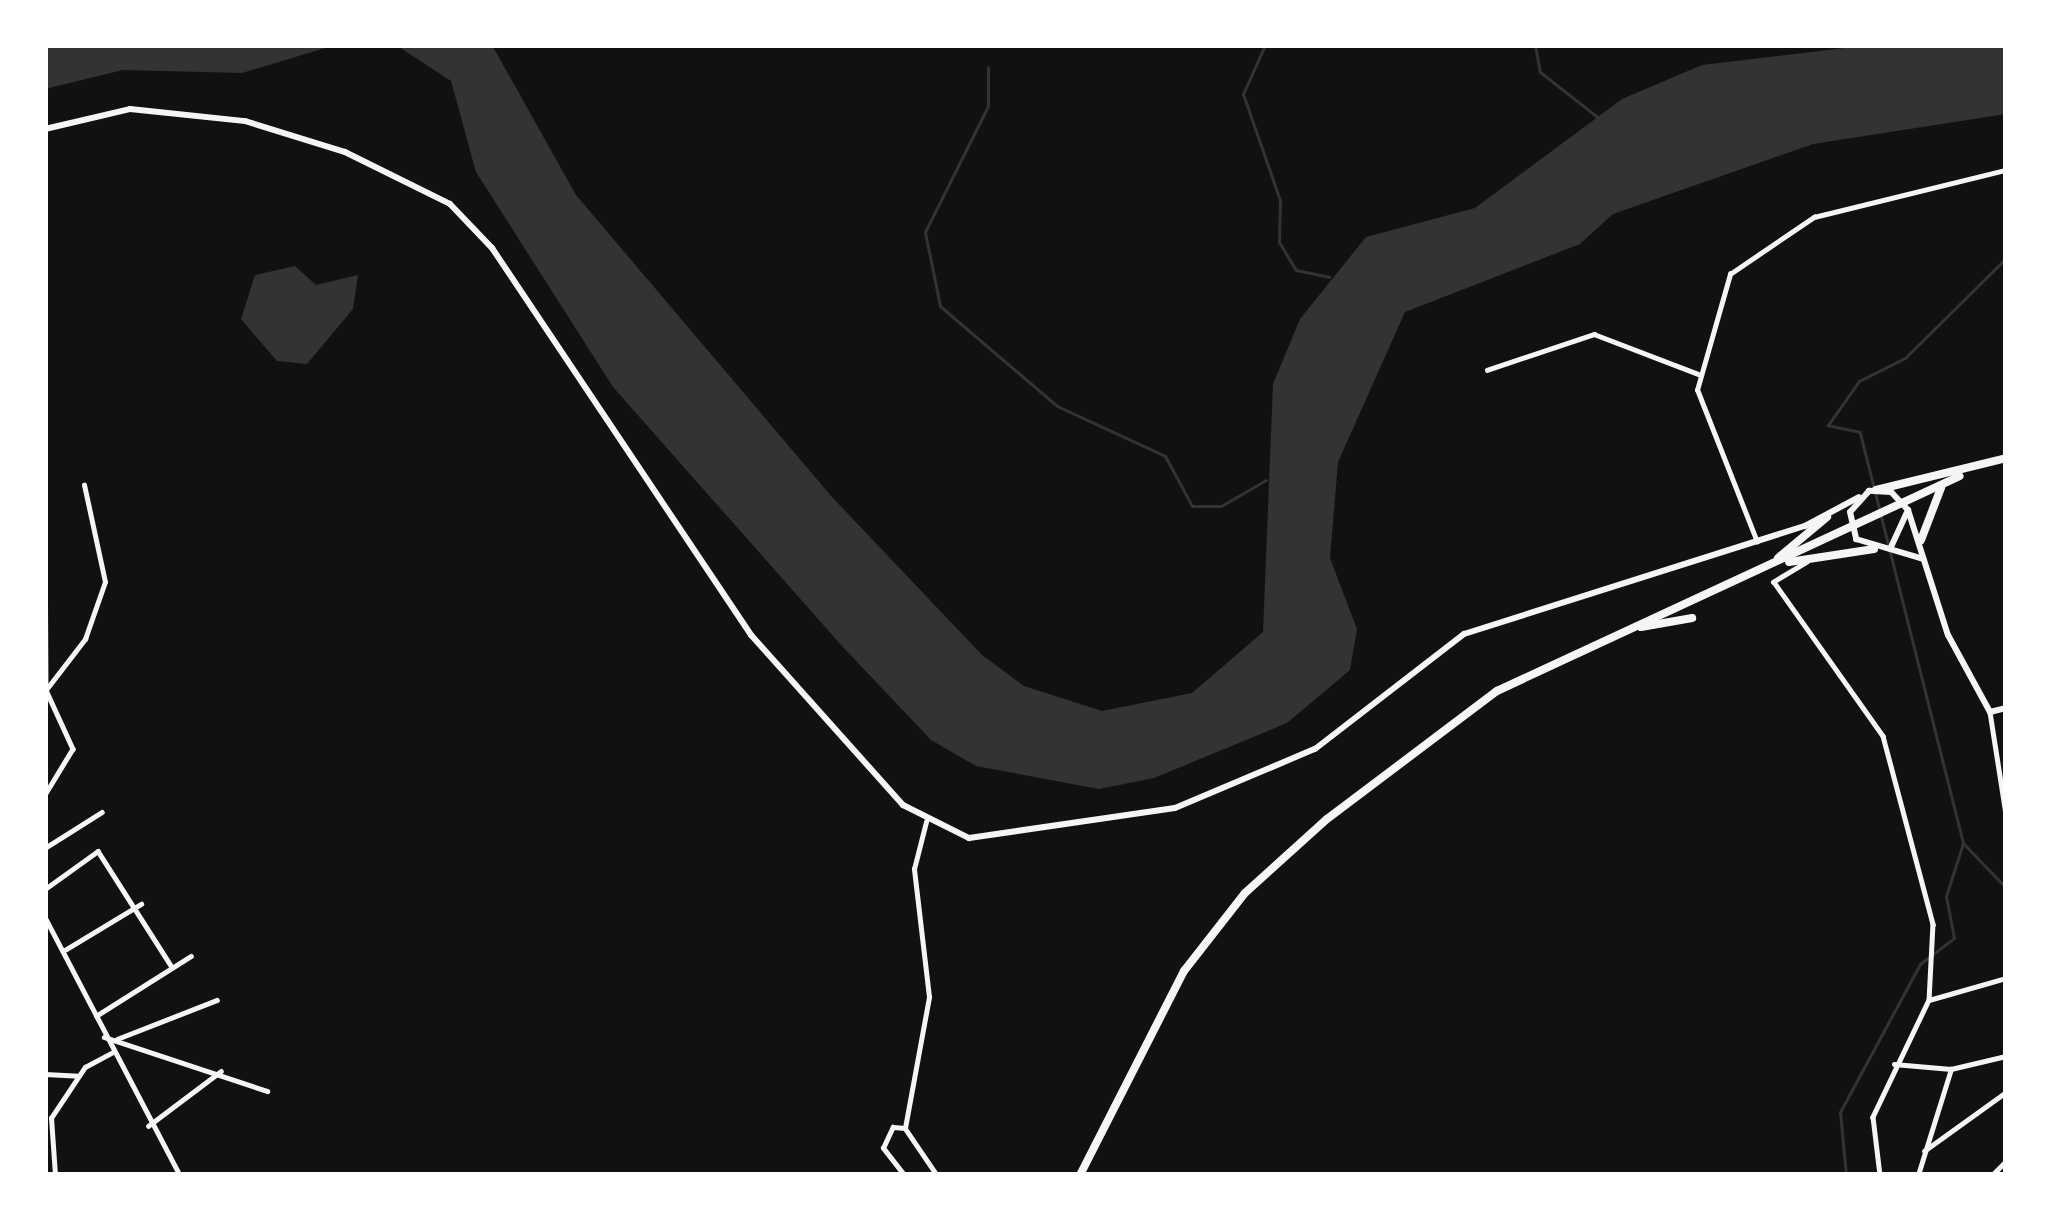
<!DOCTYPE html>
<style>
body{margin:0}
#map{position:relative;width:2051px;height:1220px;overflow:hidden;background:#111;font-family:"Asap Condensed",sans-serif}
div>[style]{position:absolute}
.water>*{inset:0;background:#333}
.stream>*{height:3px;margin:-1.5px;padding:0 1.5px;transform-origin:1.5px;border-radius:1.5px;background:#333}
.minor>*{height:4.5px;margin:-2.25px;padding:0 2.25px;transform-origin:2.25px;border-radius:2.25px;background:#f5f5f5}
.tertiary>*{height:6px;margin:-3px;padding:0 3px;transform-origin:3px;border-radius:3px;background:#f5f5f5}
.trunk>*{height:8px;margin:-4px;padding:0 4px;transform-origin:4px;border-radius:4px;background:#f5f5f5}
span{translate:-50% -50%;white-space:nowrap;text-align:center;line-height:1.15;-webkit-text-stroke:12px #fff;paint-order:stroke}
.frame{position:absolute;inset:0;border:48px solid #fff;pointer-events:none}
</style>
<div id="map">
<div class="water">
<div style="clip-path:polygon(45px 45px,335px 45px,242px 73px,123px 70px,45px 89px)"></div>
<div style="clip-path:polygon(396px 45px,492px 45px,576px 195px,832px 497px,982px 655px,1024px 686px,1102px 711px,1192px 693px,1263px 632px,1273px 384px,1300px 319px,1366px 237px,1475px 208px,1622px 99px,1702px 65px,1869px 45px,2006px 45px,2006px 114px,1813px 144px,1613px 214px,1580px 244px,1405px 312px,1338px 462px,1330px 558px,1357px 629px,1350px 670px,1287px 723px,1154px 778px,1099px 789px,976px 766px,931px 740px,841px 645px,613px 387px,476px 172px,451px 81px)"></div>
<div style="clip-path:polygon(295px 266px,316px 285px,358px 275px,353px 309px,307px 364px,277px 361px,241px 319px,255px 275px)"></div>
</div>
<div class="stream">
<div style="left:1265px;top:45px;width:54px;rotate:114.2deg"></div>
<div style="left:1243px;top:94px;width:112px;rotate:70.8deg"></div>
<div style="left:1280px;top:200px;width:42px;rotate:91.4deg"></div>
<div style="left:1279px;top:242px;width:33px;rotate:59deg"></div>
<div style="left:1296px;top:270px;width:34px;rotate:12deg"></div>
<div style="left:1535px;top:45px;width:27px;rotate:80deg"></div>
<div style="left:1540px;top:72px;width:76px;rotate:38.1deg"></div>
<div style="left:988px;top:67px;width:39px;rotate:90deg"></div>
<div style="left:988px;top:106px;width:141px;rotate:116.6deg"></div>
<div style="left:925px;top:232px;width:76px;rotate:78.5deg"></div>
<div style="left:940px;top:306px;width:154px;rotate:40.5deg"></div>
<div style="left:1057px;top:406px;width:119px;rotate:24.8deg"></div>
<div style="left:1165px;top:456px;width:57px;rotate:61.6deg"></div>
<div style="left:1192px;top:506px;width:29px"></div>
<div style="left:1221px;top:506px;width:52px;rotate:-30deg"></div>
<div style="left:1963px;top:843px;width:62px;rotate:46.3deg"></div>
<div style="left:1846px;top:1175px;width:63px;rotate:-95.4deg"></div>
<div style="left:1840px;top:1112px;width:168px;rotate:-61.6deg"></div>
<div style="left:1920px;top:964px;width:43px;rotate:-37.4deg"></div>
<div style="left:1954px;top:938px;width:43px;rotate:-100.8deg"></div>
<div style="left:1946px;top:896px;width:56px;rotate:-72.2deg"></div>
<div style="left:1963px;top:843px;width:424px;rotate:-104.1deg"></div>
<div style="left:1860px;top:432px;width:33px;rotate:-168deg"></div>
<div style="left:1828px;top:425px;width:54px;rotate:-54.8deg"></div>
<div style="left:1859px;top:381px;width:51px;rotate:-26.6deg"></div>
<div style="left:1905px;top:358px;width:142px;rotate:-44.7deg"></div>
</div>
<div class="minor">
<div style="left:1487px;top:370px;width:113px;rotate:-18.6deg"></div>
<div style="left:1594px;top:334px;width:111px;rotate:21deg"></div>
<div style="left:45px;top:507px;width:183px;rotate:89.7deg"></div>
<div style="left:46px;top:690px;width:65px;rotate:65.4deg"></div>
<div style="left:73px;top:749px;width:54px;rotate:121.3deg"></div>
<div style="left:1757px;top:542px;width:163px;rotate:-111.5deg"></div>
<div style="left:1697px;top:390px;width:121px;rotate:-74.1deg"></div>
<div style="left:1730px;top:274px;width:102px;rotate:-34.2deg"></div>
<div style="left:1814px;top:217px;width:198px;rotate:-13.8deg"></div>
<div style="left:1807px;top:562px;width:39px;rotate:149deg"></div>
<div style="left:1774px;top:582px;width:189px;rotate:54.7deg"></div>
<div style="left:1883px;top:736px;width:195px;rotate:75.1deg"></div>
<div style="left:1933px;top:924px;width:76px;rotate:93deg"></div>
<div style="left:1929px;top:1000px;width:130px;rotate:115.6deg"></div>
<div style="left:1873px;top:1117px;width:58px;rotate:83.1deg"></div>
<div style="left:45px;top:691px;width:66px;rotate:-52.4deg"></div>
<div style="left:85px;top:639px;width:60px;rotate:-70.7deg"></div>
<div style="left:105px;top:582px;width:99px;rotate:-102.2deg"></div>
<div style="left:1990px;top:712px;width:103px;rotate:81.1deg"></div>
<div style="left:45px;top:848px;width:67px;rotate:-32.3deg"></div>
<div style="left:45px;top:889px;width:65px;rotate:-35.6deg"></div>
<div style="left:98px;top:851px;width:138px;rotate:57.5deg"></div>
<div style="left:45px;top:917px;width:291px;rotate:62.4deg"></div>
<div style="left:65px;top:950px;width:89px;rotate:-31.2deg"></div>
<div style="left:1929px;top:1000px;width:80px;rotate:-15.9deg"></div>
<div style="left:96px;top:1016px;width:112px;rotate:-32.3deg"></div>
<div style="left:104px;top:1037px;width:172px;rotate:18.3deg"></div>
<div style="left:117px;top:1039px;width:107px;rotate:-21.3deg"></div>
<div style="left:1894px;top:1064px;width:57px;rotate:5deg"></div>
<div style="left:1951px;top:1069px;width:57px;rotate:-13.3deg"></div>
<div style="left:45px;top:1074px;width:33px;rotate:3deg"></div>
<div style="left:148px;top:1126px;width:91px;rotate:-37deg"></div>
<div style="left:905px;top:1128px;width:133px;rotate:-79.6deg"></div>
<div style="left:929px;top:997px;width:129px;rotate:-96.7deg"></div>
<div style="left:914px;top:869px;width:49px;rotate:-75.7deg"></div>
<div style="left:1924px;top:1151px;width:101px;rotate:-35.7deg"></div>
<div style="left:55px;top:1175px;width:57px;rotate:-94deg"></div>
<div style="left:51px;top:1118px;width:61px;rotate:-56.3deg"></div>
<div style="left:85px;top:1067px;width:30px;rotate:-28deg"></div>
<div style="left:904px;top:1175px;width:34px;rotate:-128deg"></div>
<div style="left:883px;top:1148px;width:23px;rotate:-65deg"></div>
<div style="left:893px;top:1127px;width:12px;rotate:5deg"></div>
<div style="left:905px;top:1128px;width:57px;rotate:55.8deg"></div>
<div style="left:1918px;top:1175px;width:111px;rotate:-72.7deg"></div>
<div style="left:1992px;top:1175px;width:20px;rotate:-45deg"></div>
</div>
<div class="tertiary">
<div style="left:45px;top:129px;width:87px;rotate:-13.2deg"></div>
<div style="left:130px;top:109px;width:116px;rotate:6deg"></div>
<div style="left:245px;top:121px;width:105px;rotate:17.2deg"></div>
<div style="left:345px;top:152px;width:117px;rotate:26.3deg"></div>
<div style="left:450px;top:204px;width:61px;rotate:46.3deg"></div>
<div style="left:492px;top:248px;width:466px;rotate:56.2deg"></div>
<div style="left:751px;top:635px;width:228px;rotate:48.2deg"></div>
<div style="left:903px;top:805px;width:74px;rotate:26.6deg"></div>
<div style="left:969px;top:838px;width:208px;rotate:-8.3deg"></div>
<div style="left:1175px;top:808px;width:152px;rotate:-22.9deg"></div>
<div style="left:1315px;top:749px;width:188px;rotate:-37.7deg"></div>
<div style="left:1464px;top:634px;width:358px;rotate:-17.6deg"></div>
<div style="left:1805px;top:526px;width:61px;rotate:-28.2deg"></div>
<div style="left:1908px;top:510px;width:131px;rotate:72.3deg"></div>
<div style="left:1948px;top:635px;width:88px;rotate:61.4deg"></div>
<div style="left:1990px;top:712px;width:16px;rotate:-14deg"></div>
<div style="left:1891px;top:547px;width:41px;rotate:-65.3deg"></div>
<div style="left:1908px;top:510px;width:25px;rotate:-133deg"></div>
<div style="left:1891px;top:492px;width:22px;rotate:-177deg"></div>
<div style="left:1869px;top:491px;width:28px;rotate:132deg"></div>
<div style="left:1850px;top:512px;width:28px;rotate:77deg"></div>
<div style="left:1856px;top:539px;width:70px;rotate:16.6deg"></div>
</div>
<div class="trunk">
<div style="left:1876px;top:490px;width:134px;rotate:-13.8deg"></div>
<div style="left:1921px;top:540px;width:56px;rotate:-69deg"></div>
<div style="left:1778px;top:558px;width:64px;rotate:-39.9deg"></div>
<div style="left:1789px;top:562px;width:86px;rotate:-8.7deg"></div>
<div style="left:1641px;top:627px;width:52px;rotate:-10deg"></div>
<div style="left:1080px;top:1175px;width:229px;rotate:-63deg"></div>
<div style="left:1184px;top:971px;width:99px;rotate:-52deg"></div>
<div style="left:1245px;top:893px;width:110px;rotate:-42.1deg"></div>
<div style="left:1327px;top:819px;width:213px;rotate:-37deg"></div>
<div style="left:1497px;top:691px;width:510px;rotate:-24.91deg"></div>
</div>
<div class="frame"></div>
</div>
